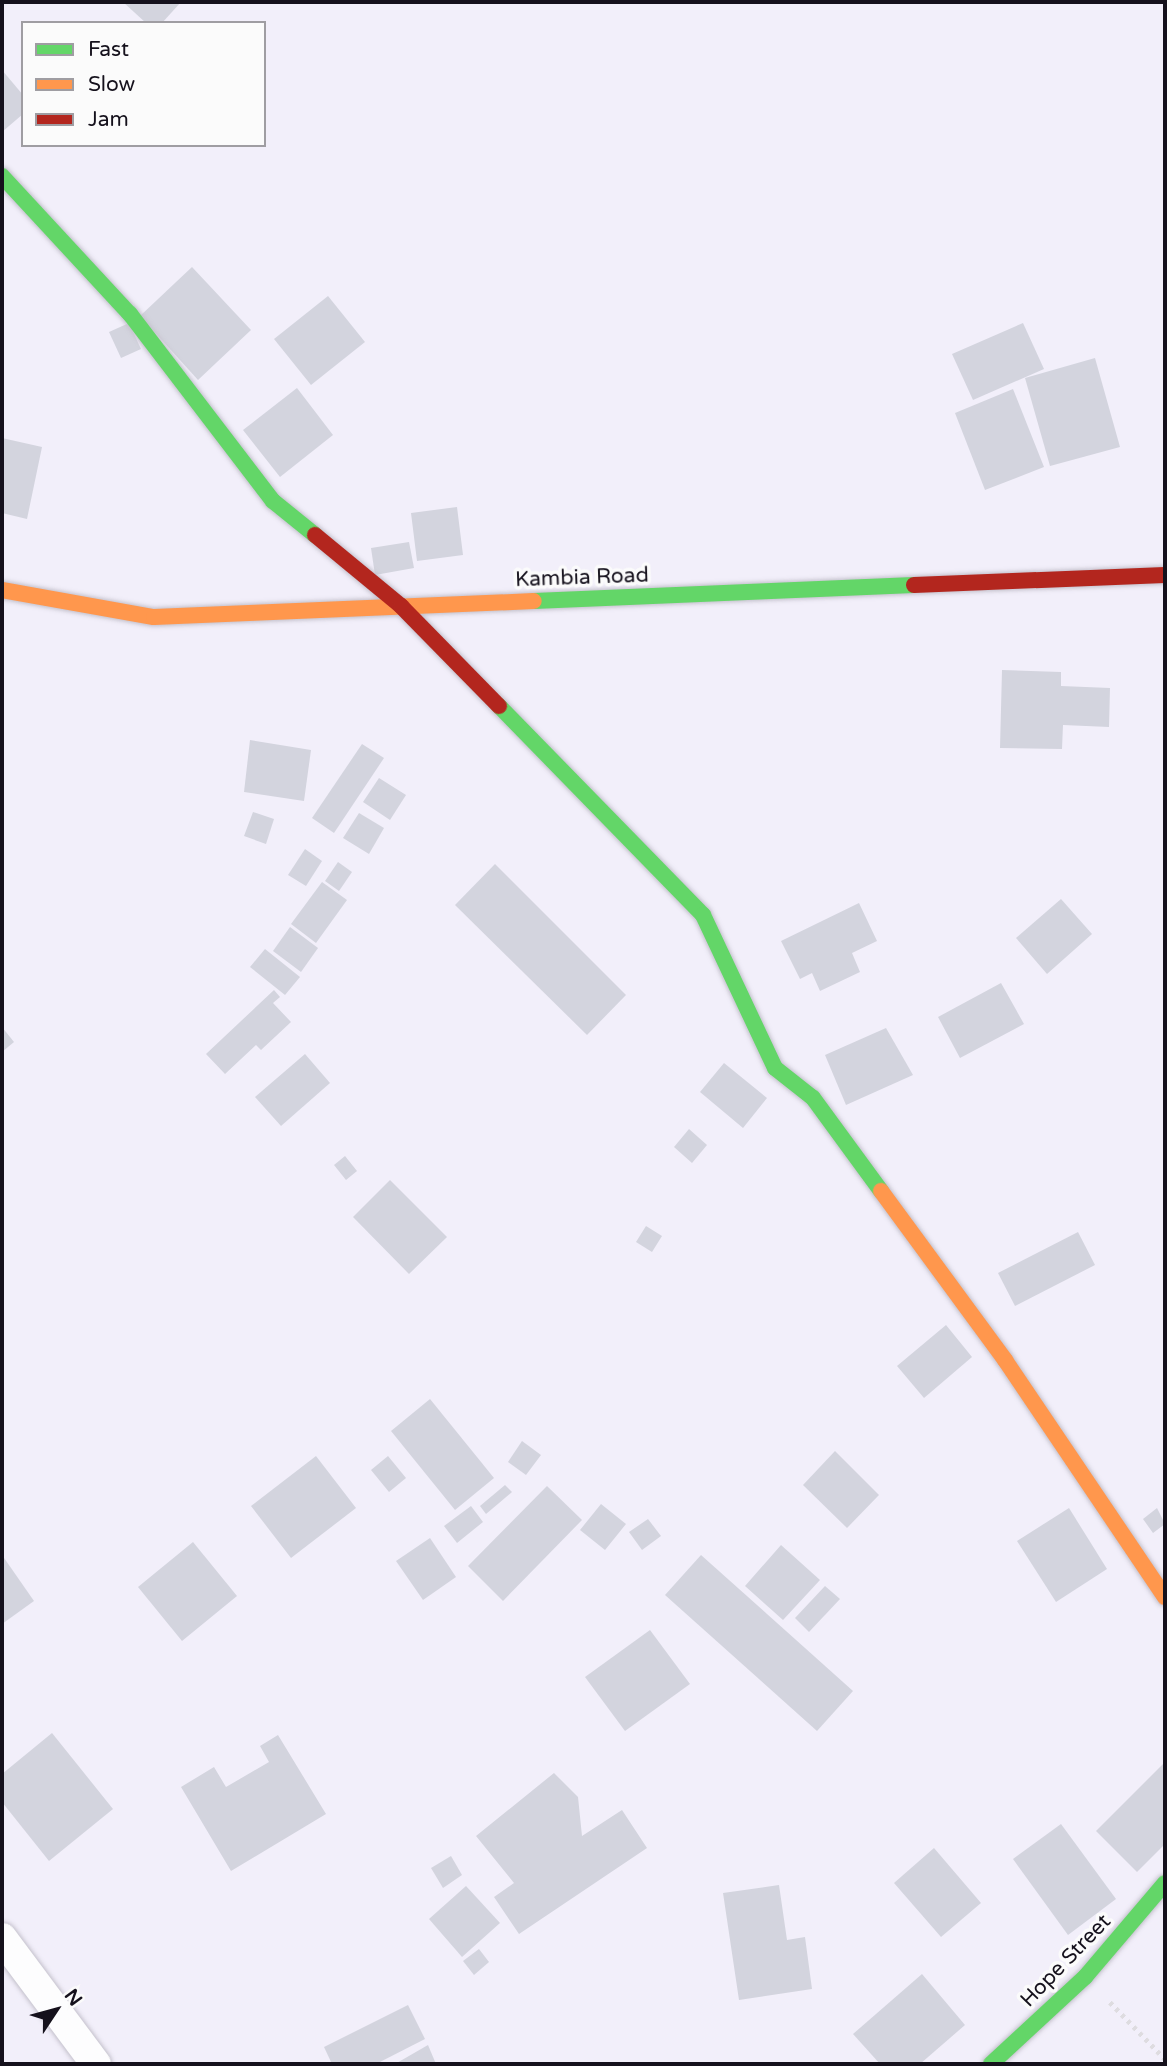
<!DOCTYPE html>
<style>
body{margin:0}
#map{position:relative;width:1167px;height:2066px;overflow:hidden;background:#f2effa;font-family:"Varela Round",sans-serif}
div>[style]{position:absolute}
.building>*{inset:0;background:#d3d4de}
.path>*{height:4.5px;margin-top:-2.25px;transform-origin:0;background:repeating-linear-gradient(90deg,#dedce0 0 3.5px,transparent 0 8.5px)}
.roads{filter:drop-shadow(0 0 2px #c4c1cc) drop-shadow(0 0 2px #c4c1cc)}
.street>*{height:30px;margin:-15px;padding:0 15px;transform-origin:15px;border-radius:15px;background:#fdfdfe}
.fast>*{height:16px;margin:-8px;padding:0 8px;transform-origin:8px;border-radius:8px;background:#63d668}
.slow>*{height:16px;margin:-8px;padding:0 8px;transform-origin:8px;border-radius:8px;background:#ff974d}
.jam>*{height:16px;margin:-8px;padding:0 8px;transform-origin:8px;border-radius:8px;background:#b3261e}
span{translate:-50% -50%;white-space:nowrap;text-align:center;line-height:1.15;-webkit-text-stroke:7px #fbfbfb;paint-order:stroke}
.street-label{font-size:21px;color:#15111c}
.frame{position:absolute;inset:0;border:4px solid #15111c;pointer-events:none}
.legend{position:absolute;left:21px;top:21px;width:245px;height:126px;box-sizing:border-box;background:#fbfbfb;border:2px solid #9f9da2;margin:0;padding:9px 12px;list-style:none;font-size:21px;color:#15111c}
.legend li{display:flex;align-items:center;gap:14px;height:35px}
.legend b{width:35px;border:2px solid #9f9da2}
.north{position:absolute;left:21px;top:1975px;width:70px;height:70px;-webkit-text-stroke:5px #fbfbfb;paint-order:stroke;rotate:54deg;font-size:19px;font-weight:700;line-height:28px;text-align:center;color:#15111c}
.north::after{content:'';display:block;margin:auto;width:24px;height:32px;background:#15111c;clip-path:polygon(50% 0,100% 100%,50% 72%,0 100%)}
</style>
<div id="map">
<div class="building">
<div style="clip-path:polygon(123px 2px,181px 2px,162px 23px,146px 23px)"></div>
<div style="clip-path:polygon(2px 70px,23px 95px,23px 114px,2px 132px)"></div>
<div style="clip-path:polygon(192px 267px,251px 330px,198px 380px,140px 316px)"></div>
<div style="clip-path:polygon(328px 296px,365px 342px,311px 385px,274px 339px)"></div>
<div style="clip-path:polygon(129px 323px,141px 349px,121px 358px,109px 332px)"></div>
<div style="clip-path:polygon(1023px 323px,1044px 369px,973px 400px,952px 354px)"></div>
<div style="clip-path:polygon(1095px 358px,1120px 447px,1050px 466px,1025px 378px)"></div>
<div style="clip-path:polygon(297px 388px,333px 435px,280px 477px,243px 430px)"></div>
<div style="clip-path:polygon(1013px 389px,1044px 467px,985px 490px,955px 413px)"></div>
<div style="clip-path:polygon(2px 438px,42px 447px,27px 519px,2px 513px)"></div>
<div style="clip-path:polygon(457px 507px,463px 555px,417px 561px,411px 513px)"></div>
<div style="clip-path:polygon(409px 542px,414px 568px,375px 575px,371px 548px)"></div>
<div style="clip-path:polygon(1002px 670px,1061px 672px,1061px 686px,1110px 688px,1109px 727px,1063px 725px,1062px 749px,1000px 748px)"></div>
<div style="clip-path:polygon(250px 740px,311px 750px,304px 801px,244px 792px)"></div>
<div style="clip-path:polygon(362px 744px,384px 758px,334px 833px,312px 818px)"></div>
<div style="clip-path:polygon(379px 778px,406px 795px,390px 820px,363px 802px)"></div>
<div style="clip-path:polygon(253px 812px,274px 819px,266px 844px,244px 836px)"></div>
<div style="clip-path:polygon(359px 813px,384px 828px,369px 854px,343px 838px)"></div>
<div style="clip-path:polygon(305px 849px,322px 861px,306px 886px,288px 875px)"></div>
<div style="clip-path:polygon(338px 862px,352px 872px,339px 891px,325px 881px)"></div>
<div style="clip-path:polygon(495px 864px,626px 995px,587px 1035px,455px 905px)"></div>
<div style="clip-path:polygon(322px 882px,347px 900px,316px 943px,291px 924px)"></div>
<div style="clip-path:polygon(1061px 899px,1092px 934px,1047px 974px,1016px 938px)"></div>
<div style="clip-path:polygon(859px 903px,877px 941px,852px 953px,860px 972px,820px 991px,812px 973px,800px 979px,781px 941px)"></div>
<div style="clip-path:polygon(290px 927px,318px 948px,301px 972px,273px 951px)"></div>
<div style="clip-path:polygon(265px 949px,300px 977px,285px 995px,250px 967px)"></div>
<div style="clip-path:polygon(1001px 983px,1024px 1024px,960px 1058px,938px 1017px)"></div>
<div style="clip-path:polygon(274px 990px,280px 997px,273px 1003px,291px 1022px,261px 1050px,256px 1045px,225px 1074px,206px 1054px)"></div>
<div style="clip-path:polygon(2px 1027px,14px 1042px,2px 1052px)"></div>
<div style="clip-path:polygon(886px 1028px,913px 1075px,846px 1105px,825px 1055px)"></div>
<div style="clip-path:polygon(305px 1054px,330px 1083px,281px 1126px,255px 1097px)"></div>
<div style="clip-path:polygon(724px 1063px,767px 1098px,743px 1128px,700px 1092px)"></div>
<div style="clip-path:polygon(689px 1129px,707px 1145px,692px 1163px,674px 1147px)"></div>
<div style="clip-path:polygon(345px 1156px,357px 1171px,346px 1180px,334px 1165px)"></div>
<div style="clip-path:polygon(390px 1180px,447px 1237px,409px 1274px,353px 1217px)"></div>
<div style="clip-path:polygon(646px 1226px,662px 1236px,652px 1252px,636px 1242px)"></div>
<div style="clip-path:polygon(1078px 1232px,1095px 1265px,1015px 1306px,998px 1273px)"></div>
<div style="clip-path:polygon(946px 1325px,972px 1357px,924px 1398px,897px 1366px)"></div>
<div style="clip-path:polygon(430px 1399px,494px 1478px,455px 1510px,391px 1431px)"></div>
<div style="clip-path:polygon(522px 1441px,541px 1455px,526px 1475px,508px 1462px)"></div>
<div style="clip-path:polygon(835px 1451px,879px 1495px,847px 1528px,803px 1485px)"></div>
<div style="clip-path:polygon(316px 1456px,356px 1508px,291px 1558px,251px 1506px)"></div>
<div style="clip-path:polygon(388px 1456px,406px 1478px,389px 1492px,371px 1470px)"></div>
<div style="clip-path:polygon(505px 1485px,512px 1492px,486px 1514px,480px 1506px)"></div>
<div style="clip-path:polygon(547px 1486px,582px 1520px,503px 1601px,468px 1566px)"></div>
<div style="clip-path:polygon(601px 1504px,626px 1524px,605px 1550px,580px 1530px)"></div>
<div style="clip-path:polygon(471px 1506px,483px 1522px,457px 1543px,444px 1526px)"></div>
<div style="clip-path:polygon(1069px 1508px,1107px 1569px,1056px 1602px,1017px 1541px)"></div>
<div style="clip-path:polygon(1157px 1508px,1165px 1524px,1153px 1533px,1143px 1519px)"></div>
<div style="clip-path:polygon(648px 1519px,661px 1536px,642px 1550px,629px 1532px)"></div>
<div style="clip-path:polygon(430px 1538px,456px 1577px,423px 1600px,396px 1561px)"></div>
<div style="clip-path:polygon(193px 1542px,237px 1596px,182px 1641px,138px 1587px)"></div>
<div style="clip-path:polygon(781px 1545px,820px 1580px,783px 1620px,745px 1586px)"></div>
<div style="clip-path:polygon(2px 1555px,34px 1601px,2px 1624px)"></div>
<div style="clip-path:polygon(701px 1555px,853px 1691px,817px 1731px,665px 1595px)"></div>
<div style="clip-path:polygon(825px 1586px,840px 1599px,809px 1632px,795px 1618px)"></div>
<div style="clip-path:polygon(650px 1630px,690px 1684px,625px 1731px,585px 1677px)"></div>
<div style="clip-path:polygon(52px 1733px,113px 1809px,49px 1861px,2px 1802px,2px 1774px)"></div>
<div style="clip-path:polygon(278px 1735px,326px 1814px,231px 1871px,181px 1787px,214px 1767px,226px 1787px,269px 1762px,260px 1746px)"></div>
<div style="clip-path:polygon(1165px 1762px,1165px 1844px,1137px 1872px,1096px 1831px)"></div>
<div style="clip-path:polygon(554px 1773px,578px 1797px,582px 1836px,622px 1810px,647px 1848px,519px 1934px,494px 1897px,514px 1883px,476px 1836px)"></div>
<div style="clip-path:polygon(1061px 1824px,1116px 1899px,1068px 1935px,1013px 1859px)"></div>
<div style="clip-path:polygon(934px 1848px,981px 1903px,941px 1937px,894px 1883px)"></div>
<div style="clip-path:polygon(451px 1856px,462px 1875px,443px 1888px,431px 1868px)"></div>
<div style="clip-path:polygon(779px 1885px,787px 1940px,805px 1937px,812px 1989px,739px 2000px,723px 1893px)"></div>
<div style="clip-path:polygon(466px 1886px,500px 1923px,462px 1957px,429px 1919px)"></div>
<div style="clip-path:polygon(479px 1949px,489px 1962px,474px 1975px,463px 1961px)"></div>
<div style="clip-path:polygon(922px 1974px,965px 2025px,920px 2064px,880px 2064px,853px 2034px)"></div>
<div style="clip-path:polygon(408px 2005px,425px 2039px,376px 2064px,332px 2064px,324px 2047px)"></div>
<div style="clip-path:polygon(428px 2045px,436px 2064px,395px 2064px)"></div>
</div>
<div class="path">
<div style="left:1110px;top:2002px;width:79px;rotate:46deg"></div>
</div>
<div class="roads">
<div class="street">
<div style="left:2px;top:1938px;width:157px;rotate:53.3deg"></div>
</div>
<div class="fast">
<div style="left:2px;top:176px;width:188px;rotate:47.2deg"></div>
<div style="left:130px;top:314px;width:235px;rotate:52.6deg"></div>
<div style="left:273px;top:501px;width:54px;rotate:39deg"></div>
<div style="left:534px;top:601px;width:380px;rotate:-2.4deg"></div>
<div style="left:499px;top:706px;width:292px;rotate:45.7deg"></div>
<div style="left:703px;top:915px;width:169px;rotate:64.8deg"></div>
<div style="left:775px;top:1068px;width:48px;rotate:38.3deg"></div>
<div style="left:813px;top:1098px;width:115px;rotate:53.8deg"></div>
<div style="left:991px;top:2064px;width:128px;rotate:-42.8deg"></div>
<div style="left:1085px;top:1977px;width:123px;rotate:-49.6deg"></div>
</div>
<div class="slow">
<div style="left:2px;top:590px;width:154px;rotate:10.1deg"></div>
<div style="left:154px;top:617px;width:380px;rotate:-2.4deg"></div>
<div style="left:881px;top:1191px;width:210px;rotate:53.7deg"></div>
<div style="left:1005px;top:1360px;width:286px;rotate:56deg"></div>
</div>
<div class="jam">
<div style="left:315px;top:535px;width:112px;rotate:39.5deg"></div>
<div style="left:401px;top:606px;width:140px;rotate:45.6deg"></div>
<div style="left:914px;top:585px;width:251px;rotate:-2.3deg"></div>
</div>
</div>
<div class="street-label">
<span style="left:582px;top:578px;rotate:-2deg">Kambia Road</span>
<span style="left:1066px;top:1961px;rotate:-46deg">Hope Street</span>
</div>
<div class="frame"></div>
<ul class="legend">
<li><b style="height:9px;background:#63d668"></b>Fast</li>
<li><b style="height:9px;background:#ff974d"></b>Slow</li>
<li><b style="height:9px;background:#b3261e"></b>Jam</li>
</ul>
<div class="north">N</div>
</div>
